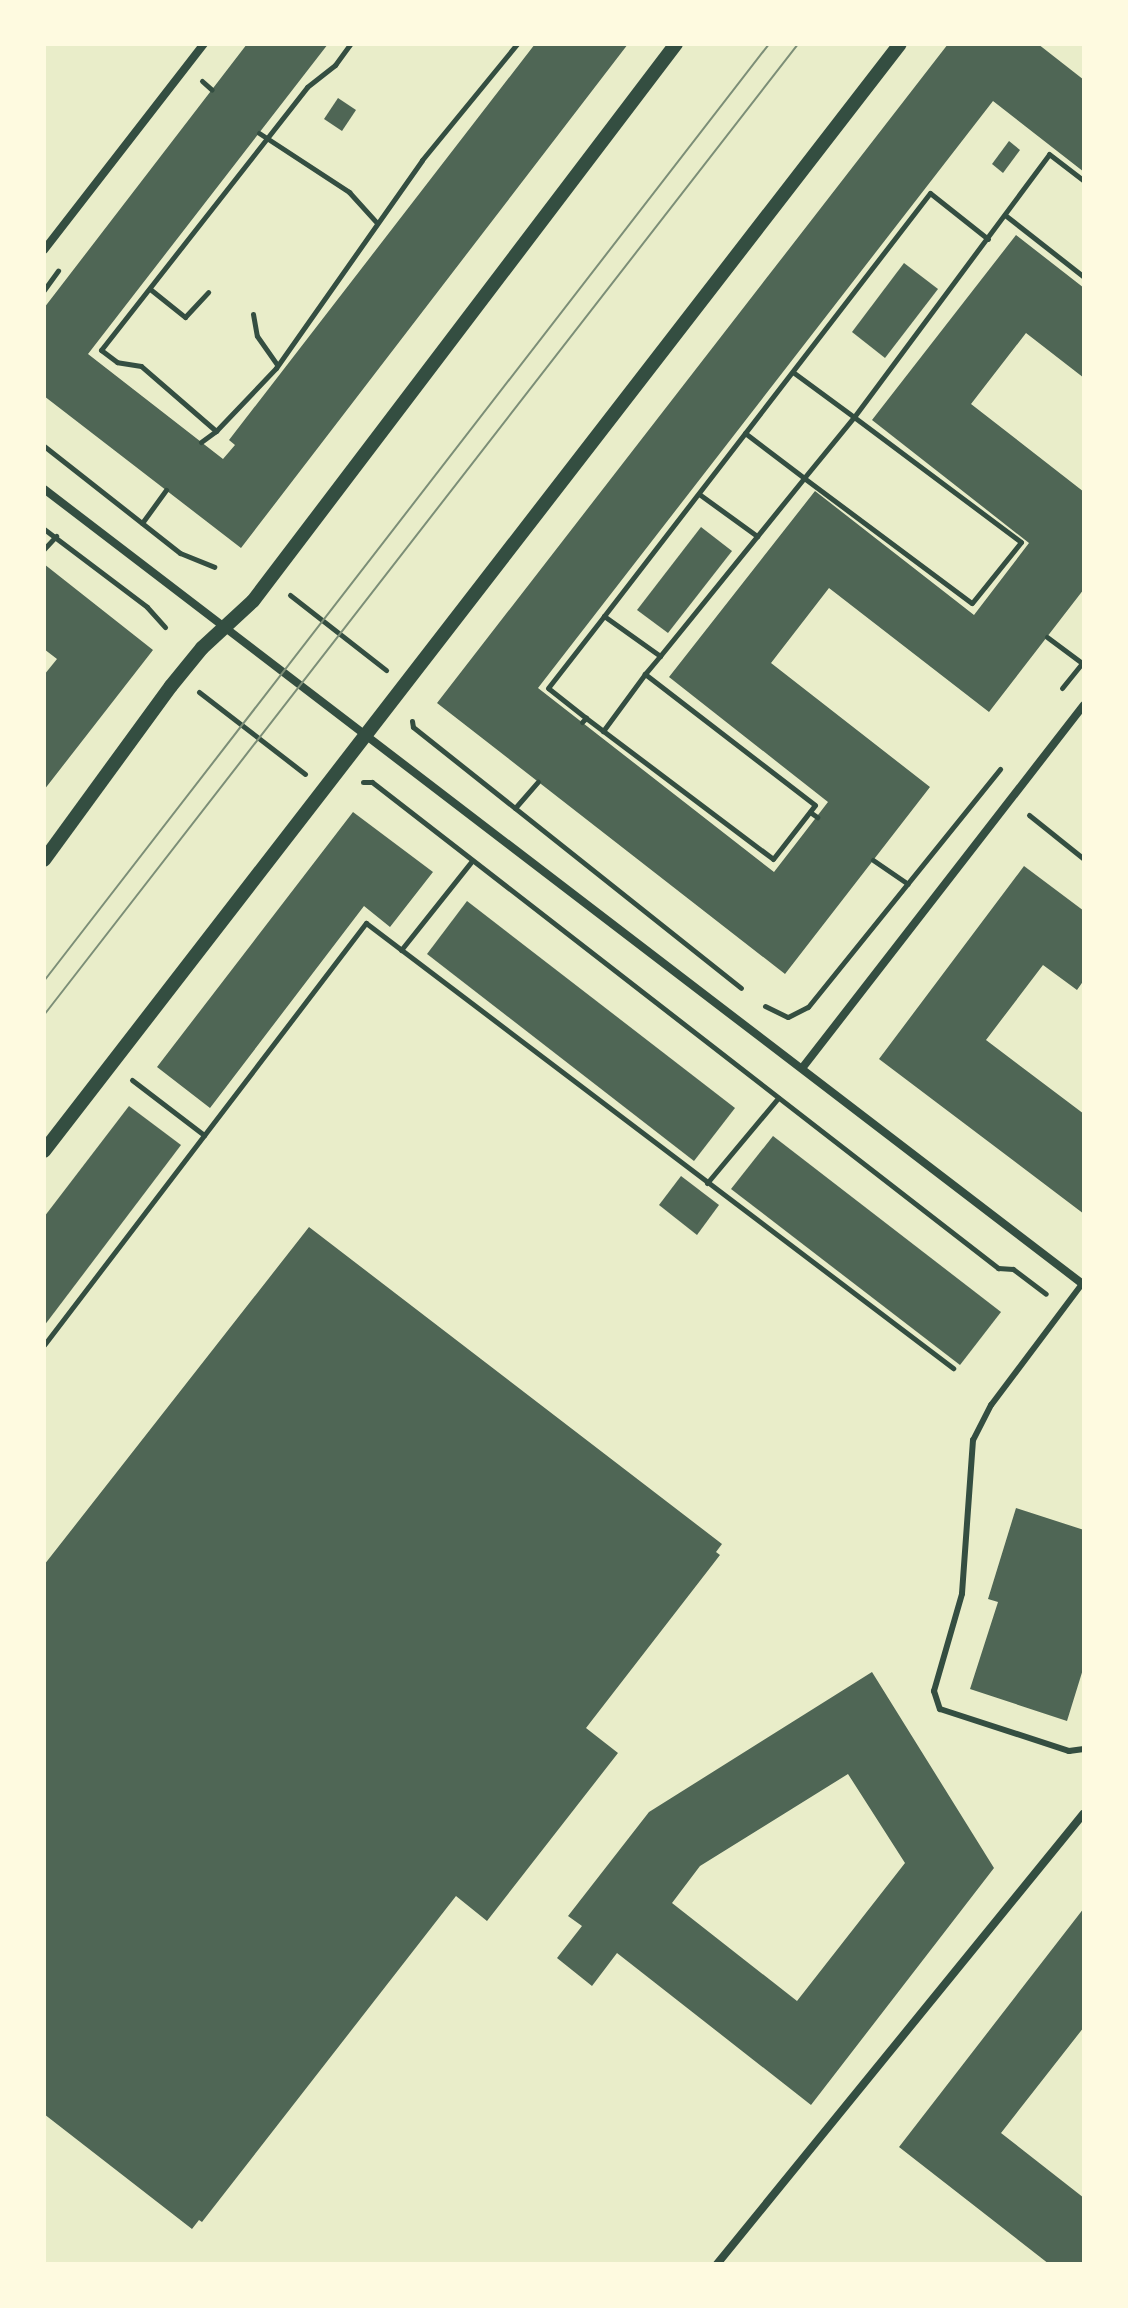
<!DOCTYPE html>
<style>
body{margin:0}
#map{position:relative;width:1128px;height:2308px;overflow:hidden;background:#e9edc9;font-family:Figtree,sans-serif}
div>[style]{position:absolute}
.building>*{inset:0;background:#4f6655}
.path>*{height:5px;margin:-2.5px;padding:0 2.5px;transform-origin:2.5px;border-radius:2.5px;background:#344e41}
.service>*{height:6px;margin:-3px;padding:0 3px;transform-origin:3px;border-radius:3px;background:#344e41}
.minor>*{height:8px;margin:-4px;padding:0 4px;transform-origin:4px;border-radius:4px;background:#344e41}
.tertiary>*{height:14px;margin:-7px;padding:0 7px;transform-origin:7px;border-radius:7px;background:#344e41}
.tram>*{height:2px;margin:-1px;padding:0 1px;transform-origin:1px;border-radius:1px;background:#7c8e77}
span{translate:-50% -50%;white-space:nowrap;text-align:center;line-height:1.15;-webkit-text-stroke:7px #fefae0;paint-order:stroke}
.frame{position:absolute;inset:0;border:46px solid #fefae0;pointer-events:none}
</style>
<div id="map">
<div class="building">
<div style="clip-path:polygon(247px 44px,328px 44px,88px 354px,223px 459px,235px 445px,229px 440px,535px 44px,628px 44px,241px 548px,44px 396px,44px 308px)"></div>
<div style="clip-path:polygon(948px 44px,1038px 44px,1084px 80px,1084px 172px,993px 101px,538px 688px,774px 872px,828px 802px,669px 677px,815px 491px,974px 615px,1029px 543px,872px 420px,1016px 235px,1084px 288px,1084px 378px,1026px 333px,971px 404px,1084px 492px,1084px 589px,989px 712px,829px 588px,771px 663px,930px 787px,785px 974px,437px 703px)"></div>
<div style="clip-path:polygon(338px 98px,356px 110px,342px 131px,324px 119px)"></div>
<div style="clip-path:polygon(1009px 141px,1020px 150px,1003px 173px,992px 164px)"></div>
<div style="clip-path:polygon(904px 263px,938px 289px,885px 358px,852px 332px)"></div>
<div style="clip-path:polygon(701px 527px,732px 551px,668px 633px,637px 610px)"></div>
<div style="clip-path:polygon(44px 564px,153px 650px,44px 790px,44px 675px,57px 659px,44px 649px)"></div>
<div style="clip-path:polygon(353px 812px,433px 872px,390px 927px,364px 906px,210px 1108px,157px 1067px)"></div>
<div style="clip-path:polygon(1024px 866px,1084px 911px,1084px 980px,1077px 990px,1043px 965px,986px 1040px,1084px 1114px,1084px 1214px,879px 1059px)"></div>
<div style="clip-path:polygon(467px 901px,735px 1108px,694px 1161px,427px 954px)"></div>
<div style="clip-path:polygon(129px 1106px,181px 1145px,44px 1326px,44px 1217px)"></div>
<div style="clip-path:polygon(773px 1136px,1001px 1312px,960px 1365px,731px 1189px)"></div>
<div style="clip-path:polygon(681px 1176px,719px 1205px,697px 1235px,659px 1205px)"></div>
<div style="clip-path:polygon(309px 1227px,722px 1544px,716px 1552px,720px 1555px,586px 1728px,618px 1753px,487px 1921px,456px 1896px,202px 2222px,199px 2220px,192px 2229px,44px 2114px,44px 1565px)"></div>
<div style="clip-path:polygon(1016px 1508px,1084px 1530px,1084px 1666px,1067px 1721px,970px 1689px,998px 1602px,988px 1599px)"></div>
<div style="clip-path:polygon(evenodd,872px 1672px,994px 1868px,811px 2105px,617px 1953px,592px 1986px,557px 1958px,582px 1926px,568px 1916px,649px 1812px,872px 1672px,848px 1774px,905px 1863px,797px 2001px,672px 1903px,700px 1866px,848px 1774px)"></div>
<div style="clip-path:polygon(1084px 1908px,1084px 2027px,1001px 2133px,1084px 2198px,1084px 2264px,1049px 2264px,899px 2147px)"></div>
</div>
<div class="path">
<div style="left:202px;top:81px;width:13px;rotate:42deg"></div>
<div style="left:259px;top:133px;width:108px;rotate:33.2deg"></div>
<div style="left:349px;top:192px;width:42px;rotate:47.9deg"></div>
<div style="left:1005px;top:215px;width:100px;rotate:38.1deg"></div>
<div style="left:150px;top:289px;width:45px;rotate:38.7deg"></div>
<div style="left:185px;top:317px;width:34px;rotate:-47deg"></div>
<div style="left:44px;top:290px;width:24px;rotate:-54deg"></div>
<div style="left:253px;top:314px;width:22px;rotate:80deg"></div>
<div style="left:257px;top:336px;width:35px;rotate:55deg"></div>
<div style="left:216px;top:431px;width:99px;rotate:-139.1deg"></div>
<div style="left:141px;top:366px;width:24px;rotate:-171deg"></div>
<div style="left:117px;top:362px;width:20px;rotate:-143deg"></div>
<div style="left:101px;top:350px;width:334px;rotate:-51.9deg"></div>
<div style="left:307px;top:87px;width:36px;rotate:-38deg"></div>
<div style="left:335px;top:65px;width:26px;rotate:-54deg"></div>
<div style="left:745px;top:433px;width:74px;rotate:37.3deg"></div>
<div style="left:804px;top:478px;width:79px;rotate:-50.7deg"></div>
<div style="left:854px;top:417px;width:76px;rotate:-143.6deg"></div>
<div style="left:201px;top:442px;width:19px;rotate:-36deg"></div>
<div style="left:216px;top:431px;width:87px;rotate:-46.4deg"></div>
<div style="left:276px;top:368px;width:254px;rotate:-54.9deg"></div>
<div style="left:422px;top:160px;width:150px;rotate:-50.7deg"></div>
<div style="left:44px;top:446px;width:173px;rotate:38.2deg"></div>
<div style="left:180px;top:553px;width:37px;rotate:22deg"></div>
<div style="left:699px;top:494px;width:72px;rotate:35.9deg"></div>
<div style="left:142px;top:523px;width:41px;rotate:-54deg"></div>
<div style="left:44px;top:529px;width:129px;rotate:37.1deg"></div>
<div style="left:147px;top:607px;width:27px;rotate:48deg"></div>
<div style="left:44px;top:549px;width:18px;rotate:-47deg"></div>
<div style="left:290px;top:595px;width:122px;rotate:38deg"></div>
<div style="left:604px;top:616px;width:534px;rotate:-52.38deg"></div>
<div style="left:930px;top:193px;width:74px;rotate:38.4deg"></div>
<div style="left:1047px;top:637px;width:44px;rotate:36.6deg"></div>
<div style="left:660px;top:656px;width:229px;rotate:-51deg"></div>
<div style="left:804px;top:478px;width:209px;rotate:36.7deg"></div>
<div style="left:972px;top:603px;width:78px;rotate:-51.2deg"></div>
<div style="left:1021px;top:542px;width:209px;rotate:-143.2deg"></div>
<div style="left:854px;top:417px;width:327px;rotate:-53.4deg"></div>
<div style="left:1049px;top:154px;width:44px;rotate:37.6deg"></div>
<div style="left:1062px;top:688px;width:35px;rotate:-51deg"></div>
<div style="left:199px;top:692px;width:134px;rotate:37.7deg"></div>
<div style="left:586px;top:718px;width:48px;rotate:-141.7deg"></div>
<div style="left:548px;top:688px;width:91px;rotate:-52.1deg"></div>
<div style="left:604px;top:616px;width:69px;rotate:35.5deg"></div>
<div style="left:660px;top:656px;width:23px;rotate:130deg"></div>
<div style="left:412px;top:721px;width:6px;rotate:81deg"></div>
<div style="left:413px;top:727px;width:419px;rotate:38.5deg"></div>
<div style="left:582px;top:722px;width:6px;rotate:-45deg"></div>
<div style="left:586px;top:718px;width:234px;rotate:37deg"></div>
<div style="left:773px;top:859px;width:68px;rotate:-52.1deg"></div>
<div style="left:815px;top:805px;width:215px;rotate:-142.4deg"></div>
<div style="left:645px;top:674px;width:71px;rotate:126.4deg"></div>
<div style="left:363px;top:782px;width:9px"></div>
<div style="left:372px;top:782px;width:793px;rotate:37.82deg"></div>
<div style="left:998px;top:1268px;width:15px;rotate:4deg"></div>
<div style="left:1013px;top:1269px;width:41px;rotate:37.1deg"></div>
<div style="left:515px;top:808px;width:35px;rotate:-49deg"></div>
<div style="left:810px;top:812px;width:9px;rotate:36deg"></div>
<div style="left:1029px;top:815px;width:70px;rotate:38.7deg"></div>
<div style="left:873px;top:860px;width:42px;rotate:34.4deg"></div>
<div style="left:401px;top:950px;width:112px;rotate:-51.5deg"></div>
<div style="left:765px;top:1006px;width:25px;rotate:26deg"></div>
<div style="left:788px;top:1017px;width:22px;rotate:-27deg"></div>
<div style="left:808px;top:1007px;width:306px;rotate:-51.1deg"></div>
<div style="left:132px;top:1080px;width:91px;rotate:37.4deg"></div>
<div style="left:707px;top:1183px;width:111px;rotate:-50.1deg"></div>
<div style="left:44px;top:1345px;width:531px;rotate:-52.66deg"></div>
<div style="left:366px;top:923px;width:737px;rotate:37.17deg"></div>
</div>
<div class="service">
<div style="left:1082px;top:1284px;width:151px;rotate:126.9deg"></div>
<div style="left:991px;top:1405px;width:39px;rotate:117deg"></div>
<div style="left:973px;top:1440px;width:154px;rotate:94.1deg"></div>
<div style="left:962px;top:1594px;width:101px;rotate:106.1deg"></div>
<div style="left:934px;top:1691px;width:19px;rotate:72deg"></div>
<div style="left:940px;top:1709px;width:136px;rotate:18deg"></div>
<div style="left:1069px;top:1751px;width:15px;rotate:-8deg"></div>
</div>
<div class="minor">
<div style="left:44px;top:250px;width:261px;rotate:-52.2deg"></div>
<div style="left:44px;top:489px;width:1310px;rotate:37.43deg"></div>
<div style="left:803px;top:1067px;width:458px;rotate:-52.2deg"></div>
<div style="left:717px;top:2264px;width:581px;rotate:-50.86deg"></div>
</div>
<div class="tertiary">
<div style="left:44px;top:860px;width:215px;rotate:-53.9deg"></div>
<div style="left:171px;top:686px;width:49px;rotate:-50.8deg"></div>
<div style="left:202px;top:648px;width:69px;rotate:-42.7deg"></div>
<div style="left:253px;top:601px;width:699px;rotate:-52.79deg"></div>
<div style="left:44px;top:1151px;width:1399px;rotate:-52.29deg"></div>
</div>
<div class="tram">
<div style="left:44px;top:981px;width:1185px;rotate:-52.27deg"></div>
<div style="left:44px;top:1015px;width:1229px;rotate:-52.17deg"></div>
</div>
<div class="frame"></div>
</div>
